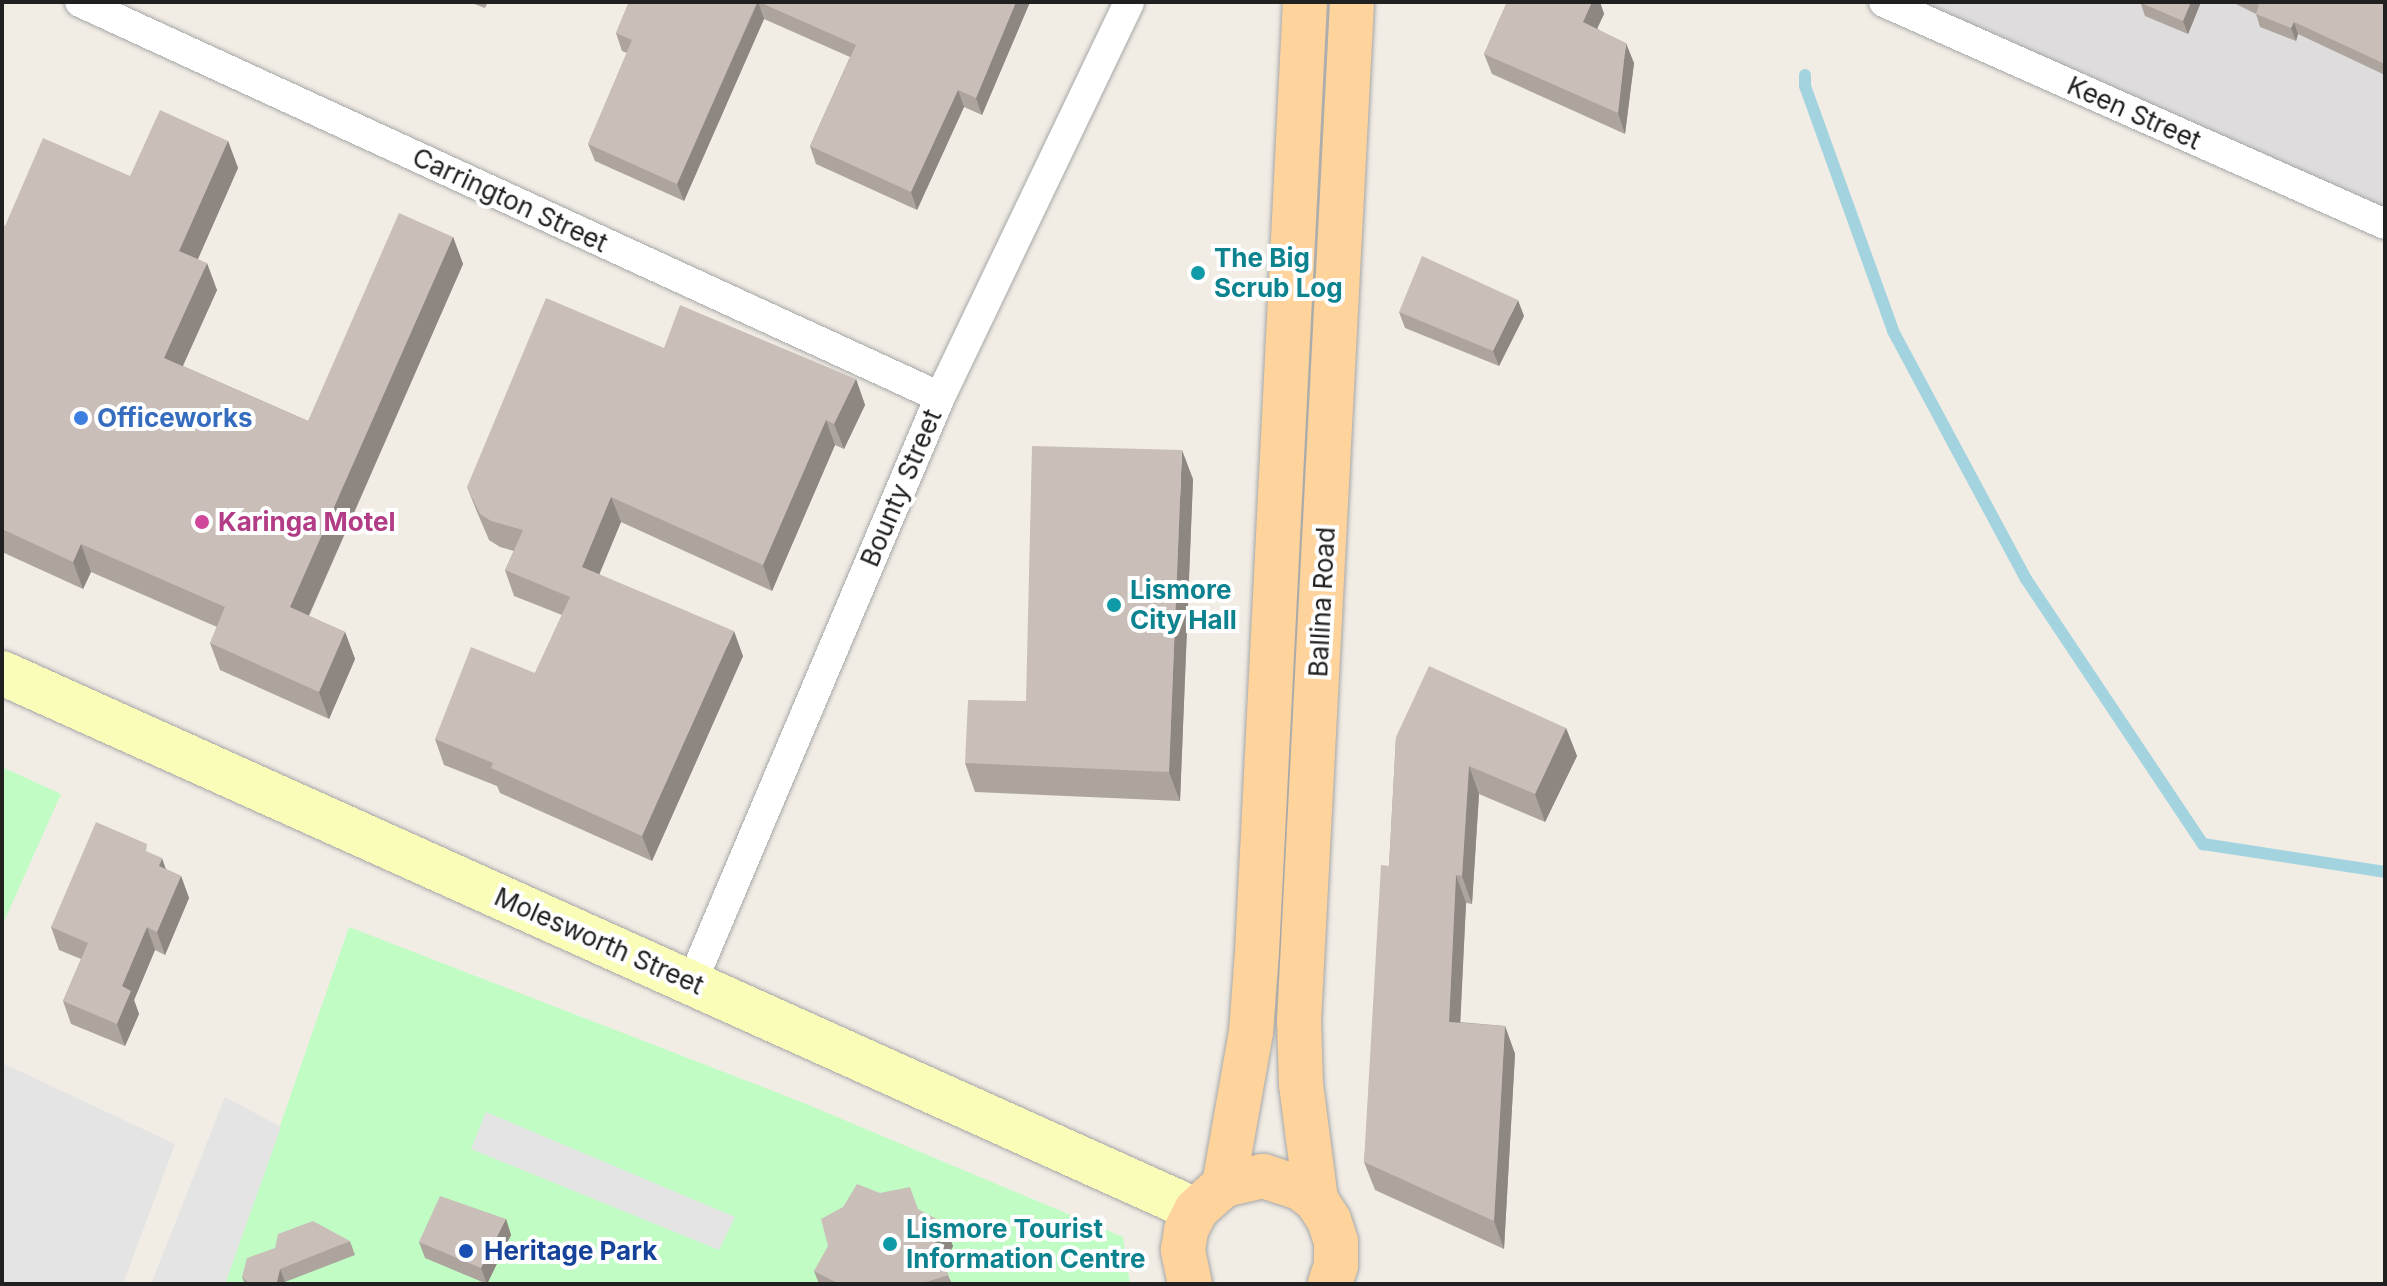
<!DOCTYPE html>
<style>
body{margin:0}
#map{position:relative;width:2387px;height:1286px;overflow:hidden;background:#f1ede5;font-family:Inter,sans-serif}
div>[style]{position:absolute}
.residential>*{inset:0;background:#dedcdd}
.park>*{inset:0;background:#c1fcc5}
.parking>*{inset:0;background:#e4e4e4}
.stream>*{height:12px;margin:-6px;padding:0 6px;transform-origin:6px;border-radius:6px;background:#a4d3e0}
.roads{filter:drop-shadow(0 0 2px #a7a7a7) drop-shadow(0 0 2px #a7a7a7)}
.street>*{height:30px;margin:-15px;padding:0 15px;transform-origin:15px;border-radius:15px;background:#fff}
.secondary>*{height:44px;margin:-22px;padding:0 22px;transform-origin:22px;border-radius:22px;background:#fafdb7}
.primary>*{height:44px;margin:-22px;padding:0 22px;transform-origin:22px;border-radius:22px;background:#ffd39c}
.wall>*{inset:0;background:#ada49e}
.shaded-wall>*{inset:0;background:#8d8681}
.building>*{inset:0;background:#c9bfb8}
.dots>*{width:22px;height:22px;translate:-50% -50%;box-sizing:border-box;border:4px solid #fff;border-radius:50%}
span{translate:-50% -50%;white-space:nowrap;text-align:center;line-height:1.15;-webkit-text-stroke:8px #fff;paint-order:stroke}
.street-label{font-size:26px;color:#202020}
.culture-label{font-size:26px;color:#0d838f;font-weight:700}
.left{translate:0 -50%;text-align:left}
.shop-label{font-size:26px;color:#366cbe;font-weight:700}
.hotel-label{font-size:26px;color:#b23c85;font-weight:700}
.transit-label{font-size:26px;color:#164399;font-weight:700}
.frame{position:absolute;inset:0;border:4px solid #202020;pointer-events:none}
</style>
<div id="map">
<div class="residential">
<div style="clip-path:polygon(1882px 2px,2385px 2px,2385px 229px)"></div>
</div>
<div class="park">
<div style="clip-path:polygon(2px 767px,61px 794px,2px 926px)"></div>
<div style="clip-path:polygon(349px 927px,799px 1101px,1123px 1237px,1130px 1284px,225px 1284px)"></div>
</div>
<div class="parking">
<div style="clip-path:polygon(2px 1063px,175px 1144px,123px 1284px,2px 1284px)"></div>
<div style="clip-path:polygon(225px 1097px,281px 1127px,225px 1284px,151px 1284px)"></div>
<div style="clip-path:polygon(486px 1112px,735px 1217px,719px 1250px,471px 1149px)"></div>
</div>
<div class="stream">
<div style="left:1805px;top:75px;width:11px;rotate:90deg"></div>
<div style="left:1805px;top:86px;width:260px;rotate:70.2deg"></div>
<div style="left:1893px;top:331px;width:281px;rotate:61.8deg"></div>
<div style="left:2026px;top:579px;width:319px;rotate:56.3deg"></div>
<div style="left:2203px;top:844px;width:184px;rotate:8.7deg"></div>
</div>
<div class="roads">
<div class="street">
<div style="left:80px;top:2px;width:946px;rotate:24.67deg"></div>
<div style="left:1884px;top:2px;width:548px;rotate:23.9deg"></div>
<div style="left:692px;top:982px;width:635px;rotate:-67.03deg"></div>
<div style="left:940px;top:397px;width:438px;rotate:-64.4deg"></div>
</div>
<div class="secondary">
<div style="left:2px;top:673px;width:1309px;rotate:24.22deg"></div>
</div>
<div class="primary">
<div style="left:1224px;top:1185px;width:155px;rotate:-80deg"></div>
<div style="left:1251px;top:1032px;width:80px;rotate:-85.7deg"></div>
<div style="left:1257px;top:952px;width:951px;rotate:-87.11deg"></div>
<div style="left:1316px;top:1200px;width:117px;rotate:-97.4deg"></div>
<div style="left:1301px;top:1084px;width:63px;rotate:-91.8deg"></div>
<div style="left:1299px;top:1021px;width:1020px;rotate:-87.02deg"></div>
<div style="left:1190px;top:1284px;width:35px;rotate:-102deg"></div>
<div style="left:1183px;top:1250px;width:20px;rotate:-81deg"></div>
<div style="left:1186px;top:1230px;width:22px;rotate:-63deg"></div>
<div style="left:1196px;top:1210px;width:38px;rotate:-42deg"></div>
<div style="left:1224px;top:1185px;width:40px;rotate:-13deg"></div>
<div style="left:1263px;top:1176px;width:39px;rotate:18deg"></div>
<div style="left:1300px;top:1188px;width:20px;rotate:37deg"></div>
<div style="left:1316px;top:1200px;width:24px;rotate:57deg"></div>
<div style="left:1329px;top:1220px;width:23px;rotate:72deg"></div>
<div style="left:1336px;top:1242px;width:23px;rotate:90deg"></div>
<div style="left:1336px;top:1265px;width:20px;rotate:108deg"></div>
</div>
</div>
<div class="wall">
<div style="clip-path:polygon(469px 2px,488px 2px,485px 8px)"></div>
<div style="clip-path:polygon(629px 2px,1030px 2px,982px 115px,964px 107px,917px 210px,816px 164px,810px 146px,850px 57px,764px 19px,684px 201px,595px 161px,588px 144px,627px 53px,622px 51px,616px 33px)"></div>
<div style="clip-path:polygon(1507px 2px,1600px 2px,1604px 14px,1597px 28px,1634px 63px,1625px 134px,1492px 74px,1484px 54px)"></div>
<div style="clip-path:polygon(2137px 2px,2201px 2px,2188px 34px,2145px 16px,2141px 4px)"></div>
<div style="clip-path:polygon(2232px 2px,2385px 2px,2385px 75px,2298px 34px,2296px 41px,2260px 27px,2256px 14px)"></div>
<div style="clip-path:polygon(228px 141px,238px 168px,198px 259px,217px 290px,183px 366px,308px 421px,453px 237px,463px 264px,309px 616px,345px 632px,355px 659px,329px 719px,220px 670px,210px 643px,217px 627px,91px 572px,83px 589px,2px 552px,2px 225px,5px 226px,130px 176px)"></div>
<div style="clip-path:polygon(1399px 312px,1524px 316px,1499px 366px,1405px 328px)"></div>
<div style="clip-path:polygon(664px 348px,856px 379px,865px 405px,844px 449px,835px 445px,772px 591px,621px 522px,599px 574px,743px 656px,652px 861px,500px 793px,497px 786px,444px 765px,435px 739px,535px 673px,562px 615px,514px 596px,505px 570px,514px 551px,500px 547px,489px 540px,477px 512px,467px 487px)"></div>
<div style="clip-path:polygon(1193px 479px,1180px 801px,975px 792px,965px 763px,1026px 701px)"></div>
<div style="clip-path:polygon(1566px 728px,1577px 756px,1545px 822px,1479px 794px,1472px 904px,1466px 903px,1460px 1022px,1505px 1026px,1515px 1054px,1504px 1249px,1375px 1190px,1364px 1162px,1389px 866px,1396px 737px)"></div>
<div style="clip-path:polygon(150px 853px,166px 869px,181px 876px,189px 898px,165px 955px,155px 950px,134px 1000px,139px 1014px,125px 1046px,71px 1024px,63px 1001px,81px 959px,59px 950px,51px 927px)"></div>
<div style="clip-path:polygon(880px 1193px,918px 1209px,953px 1246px,944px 1266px,952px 1284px,819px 1284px,814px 1271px)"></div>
<div style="clip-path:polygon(506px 1219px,511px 1235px,487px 1284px,425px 1258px,419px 1242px)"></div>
<div style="clip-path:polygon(350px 1241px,355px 1255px,285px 1282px,285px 1284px,245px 1284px,242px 1277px)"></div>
</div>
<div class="shaded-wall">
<div style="clip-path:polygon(758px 2px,764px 19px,684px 201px,677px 184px)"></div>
<div style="clip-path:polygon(1016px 2px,1030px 2px,982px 115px,976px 98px)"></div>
<div style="clip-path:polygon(1592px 2px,1600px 2px,1604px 14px,1591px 42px,1583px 22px)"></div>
<div style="clip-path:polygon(2191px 2px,2201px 2px,2188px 34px,2183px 21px)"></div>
<div style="clip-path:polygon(2294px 22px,2298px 34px,2296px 41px,2291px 28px)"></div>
<div style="clip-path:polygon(1626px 43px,1634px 63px,1625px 134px,1618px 113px)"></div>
<div style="clip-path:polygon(958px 90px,964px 107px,917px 210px,911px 192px)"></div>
<div style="clip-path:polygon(228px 141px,238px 168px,189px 279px,179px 251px)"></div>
<div style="clip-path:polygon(453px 237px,463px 264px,300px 635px,290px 607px)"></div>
<div style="clip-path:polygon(207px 263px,217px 290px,174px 385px,164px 358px)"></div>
<div style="clip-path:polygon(1518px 300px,1524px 316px,1499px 366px,1493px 351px)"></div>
<div style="clip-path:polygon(856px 379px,865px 405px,844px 449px,834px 424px)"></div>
<div style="clip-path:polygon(826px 420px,835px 445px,772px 591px,763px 565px)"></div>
<div style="clip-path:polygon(1182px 450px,1193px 479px,1180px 801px,1169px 772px)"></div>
<div style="clip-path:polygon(611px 497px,621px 522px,592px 592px,582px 567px)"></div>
<div style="clip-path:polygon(81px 544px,91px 572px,83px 589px,73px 562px)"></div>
<div style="clip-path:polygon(734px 631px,743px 656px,652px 861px,642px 836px)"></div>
<div style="clip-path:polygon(345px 632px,355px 659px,329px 719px,319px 692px)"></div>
<div style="clip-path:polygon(1566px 728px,1577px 756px,1545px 822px,1535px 794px)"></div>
<div style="clip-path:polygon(1469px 766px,1479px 794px,1472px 904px,1462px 876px)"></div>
<div style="clip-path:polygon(162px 858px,170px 881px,159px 866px)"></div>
<div style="clip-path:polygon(1456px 875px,1466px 903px,1459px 1050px,1449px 1022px)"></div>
<div style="clip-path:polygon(181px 876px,189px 898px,165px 955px,157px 932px)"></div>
<div style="clip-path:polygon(147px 927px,155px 950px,134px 1000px,139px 1014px,125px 1046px,117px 1024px,122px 986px)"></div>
<div style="clip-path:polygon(1505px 1026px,1515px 1054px,1504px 1249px,1494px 1221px)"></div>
<div style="clip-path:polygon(506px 1219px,511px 1235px,487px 1284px,481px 1268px)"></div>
<div style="clip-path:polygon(944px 1223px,953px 1246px,941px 1271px,933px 1248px)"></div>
<div style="clip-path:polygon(280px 1269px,285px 1282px,285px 1284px,277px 1284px,277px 1282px)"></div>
</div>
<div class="building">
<div style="clip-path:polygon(629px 2px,757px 2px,677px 184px,588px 144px,632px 40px,616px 33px)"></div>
<div style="clip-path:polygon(759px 2px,1016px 2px,976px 98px,958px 90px,911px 192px,810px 146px,856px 45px)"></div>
<div style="clip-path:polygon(1507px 2px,1592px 2px,1583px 22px,1626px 43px,1618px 113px,1484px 54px)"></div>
<div style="clip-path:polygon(2141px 2px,2191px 2px,2183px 21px,2141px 3px)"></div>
<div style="clip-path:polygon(2253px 2px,2385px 2px,2385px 64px,2294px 22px,2291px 28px,2256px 14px,2259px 5px)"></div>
<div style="clip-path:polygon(160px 110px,228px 141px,179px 251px,207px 263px,164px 358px,308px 421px,399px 213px,453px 237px,290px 607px,345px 632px,319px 692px,210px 643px,225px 607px,81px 544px,73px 562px,2px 529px,2px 225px,5px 226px,43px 138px,130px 176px)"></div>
<div style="clip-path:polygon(1422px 256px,1518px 300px,1493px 351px,1399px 312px)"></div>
<div style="clip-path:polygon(546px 298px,664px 348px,680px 305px,856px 379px,834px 424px,826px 420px,763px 565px,611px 497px,582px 567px,734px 631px,642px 836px,491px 768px,493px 763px,435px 739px,471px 647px,535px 673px,570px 597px,505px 570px,523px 530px,491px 521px,480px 514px,467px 487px)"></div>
<div style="clip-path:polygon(1032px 446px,1182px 450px,1169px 772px,965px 763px,968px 700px,1026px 701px)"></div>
<div style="clip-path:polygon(1429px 666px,1566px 728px,1535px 794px,1469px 766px,1462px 876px,1456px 875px,1449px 1022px,1505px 1026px,1494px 1221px,1364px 1162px,1381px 865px,1389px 866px,1396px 737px)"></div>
<div style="clip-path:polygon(96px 822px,147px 844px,146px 851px,162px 858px,159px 866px,181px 876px,157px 932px,147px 927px,122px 986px,131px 991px,117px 1024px,63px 1001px,88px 943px,51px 927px)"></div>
<div style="clip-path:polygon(857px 1184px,880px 1193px,910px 1187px,918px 1209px,944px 1223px,933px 1248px,949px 1275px,919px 1284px,839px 1284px,814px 1271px,828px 1246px,821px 1219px,843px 1207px)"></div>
<div style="clip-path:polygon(440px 1196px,506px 1219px,481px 1268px,419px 1242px)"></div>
<div style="clip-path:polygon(313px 1221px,350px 1241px,280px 1269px,277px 1282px,271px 1284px,250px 1284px,242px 1277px,247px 1258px,275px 1248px,278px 1234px)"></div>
</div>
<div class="dots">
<div style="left:1198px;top:273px;background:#0f9aa8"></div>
<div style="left:81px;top:418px;background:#3f7fe0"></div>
<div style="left:202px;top:522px;background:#d1479c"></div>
<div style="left:1114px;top:605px;background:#0f9aa8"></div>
<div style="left:890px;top:1244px;background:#0f9aa8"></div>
<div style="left:466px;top:1251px;background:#1a4fb4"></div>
</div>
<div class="street-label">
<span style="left:2134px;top:113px;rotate:24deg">Keen Street</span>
<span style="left:510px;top:200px;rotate:25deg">Carrington Street</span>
<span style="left:901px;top:488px;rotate:-67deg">Bounty Street</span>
<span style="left:1322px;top:602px;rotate:-87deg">Ballina Road</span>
<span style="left:599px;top:941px;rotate:24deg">Molesworth Street</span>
</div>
<div class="culture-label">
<span class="left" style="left:1214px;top:273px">The Big<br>Scrub Log</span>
<span class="left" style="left:1130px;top:605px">Lismore<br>City Hall</span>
<span class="left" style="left:906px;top:1244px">Lismore Tourist<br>Information Centre</span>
</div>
<div class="shop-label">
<span class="left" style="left:97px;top:418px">Officeworks</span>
</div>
<div class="hotel-label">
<span class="left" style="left:218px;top:522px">Karinga Motel</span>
</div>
<div class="transit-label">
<span class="left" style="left:484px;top:1251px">Heritage Park</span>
</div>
<div class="frame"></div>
</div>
